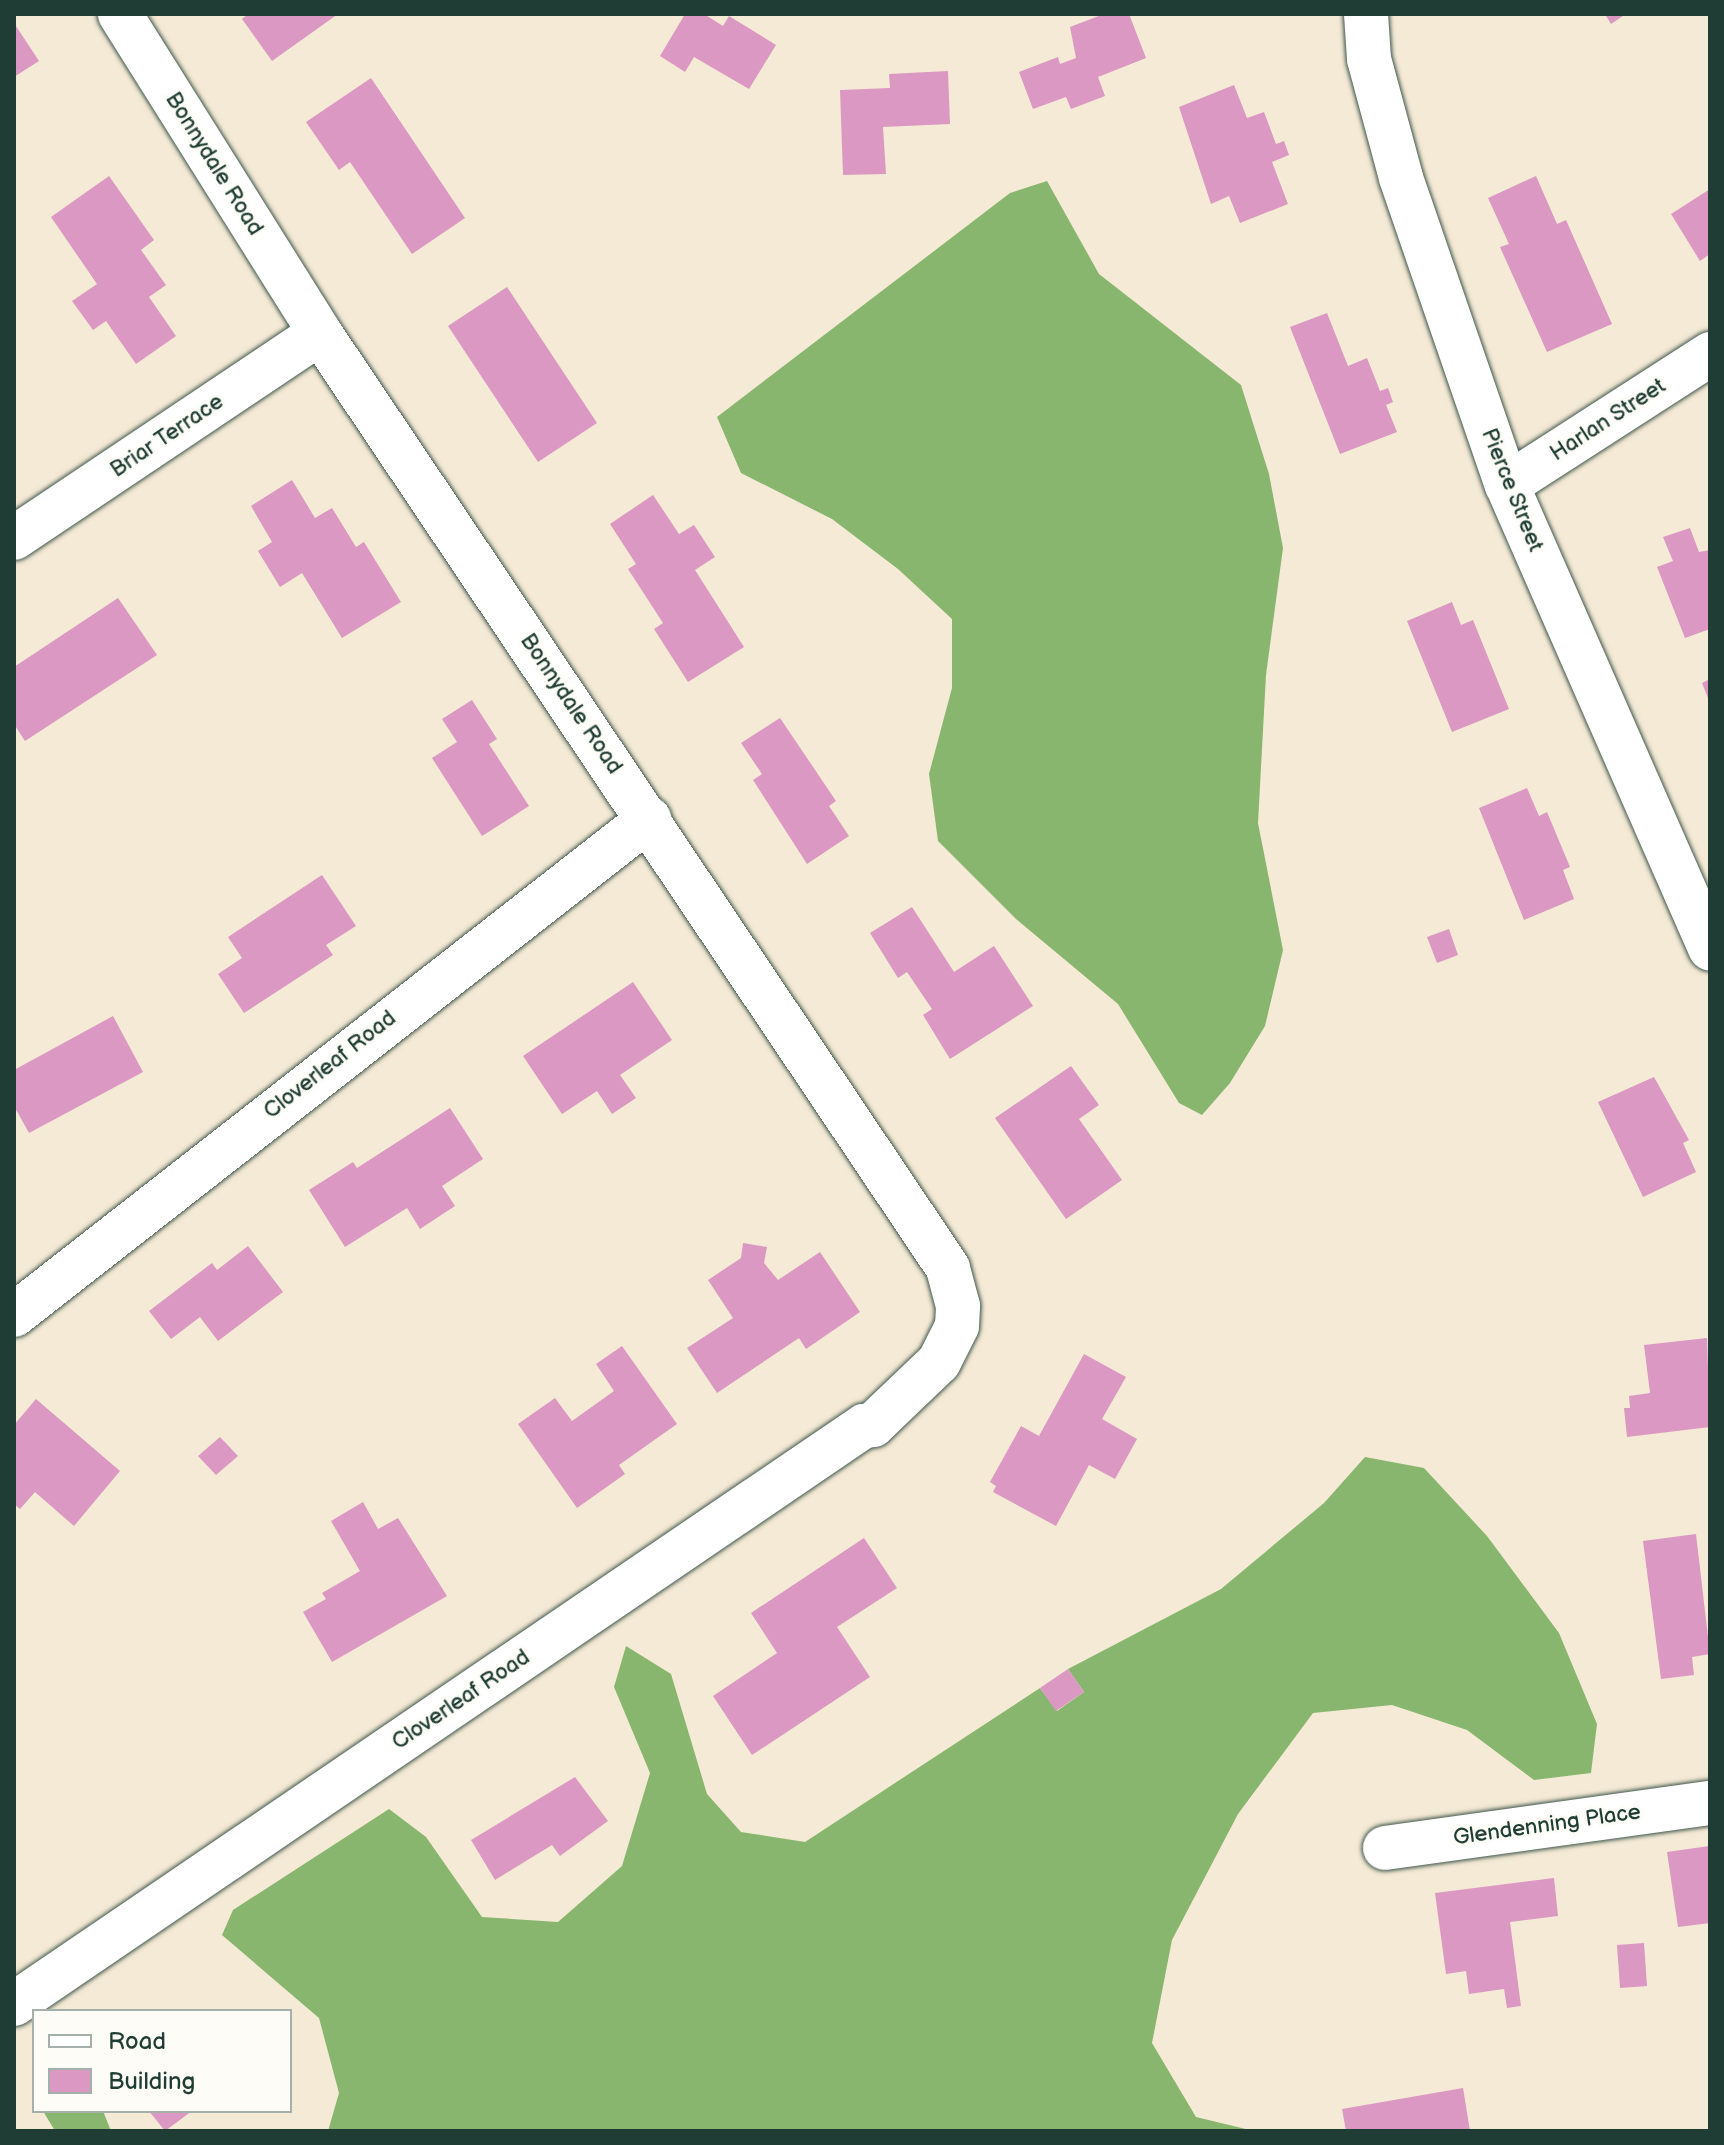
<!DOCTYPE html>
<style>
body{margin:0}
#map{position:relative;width:1724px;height:2145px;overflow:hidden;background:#f5ead5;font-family:"Balsamiq Sans",sans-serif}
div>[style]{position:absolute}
.forest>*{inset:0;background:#88b66f}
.building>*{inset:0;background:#da98c2}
.roads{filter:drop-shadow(0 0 2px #3f574c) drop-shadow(0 0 2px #3f574c)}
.minor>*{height:44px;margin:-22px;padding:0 22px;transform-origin:22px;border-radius:22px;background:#fff}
span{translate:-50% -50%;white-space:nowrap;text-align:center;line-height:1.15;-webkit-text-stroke:6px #fdfcf7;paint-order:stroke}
.street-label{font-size:22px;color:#1f3d34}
.frame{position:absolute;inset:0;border:16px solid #1f3d34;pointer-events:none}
.legend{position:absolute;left:32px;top:2009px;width:260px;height:104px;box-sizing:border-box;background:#fdfcf7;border:2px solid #a4b0a9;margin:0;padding:10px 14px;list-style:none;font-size:24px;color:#1f3d34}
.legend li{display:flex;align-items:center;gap:16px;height:40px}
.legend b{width:40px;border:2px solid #a4b0a9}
</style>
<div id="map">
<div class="forest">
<div style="clip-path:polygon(1047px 181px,1099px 274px,1241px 385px,1269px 474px,1283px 548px,1266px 675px,1258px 823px,1283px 950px,1265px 1026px,1230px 1083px,1202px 1115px,1179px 1103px,1118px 1004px,1016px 919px,938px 841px,929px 774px,952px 688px,952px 619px,898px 569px,832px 519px,741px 473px,717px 417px,1010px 193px)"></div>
<div style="clip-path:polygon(1365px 1457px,1424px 1468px,1487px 1536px,1559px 1633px,1597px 1724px,1591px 1773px,1534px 1780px,1467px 1730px,1392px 1705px,1313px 1713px,1238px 1814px,1172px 1940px,1152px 2043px,1196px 2117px,1254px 2131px,328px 2131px,339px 2093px,319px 2018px,222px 1935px,233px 1910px,389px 1809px,426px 1837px,482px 1917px,558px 1922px,622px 1866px,650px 1773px,614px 1687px,626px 1646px,671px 1674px,707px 1794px,741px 1832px,805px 1842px,1040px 1688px,1057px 1711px,1084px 1692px,1068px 1669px,1221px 1589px,1324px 1503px)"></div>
<div style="clip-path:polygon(43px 2111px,103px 2111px,111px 2131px,55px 2131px)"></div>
</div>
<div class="building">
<div style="clip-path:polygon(248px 14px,338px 14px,272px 61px,242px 19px)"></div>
<div style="clip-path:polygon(685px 14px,704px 14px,723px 26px,729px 16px,776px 45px,749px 89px,694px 57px,685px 72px,660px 56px)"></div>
<div style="clip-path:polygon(1104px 14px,1129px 14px,1146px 58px,1098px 77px,1105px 96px,1071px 109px,1066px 97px,1033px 109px,1019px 72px,1058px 57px,1060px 64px,1076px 58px,1070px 27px)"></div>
<div style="clip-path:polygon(1605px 14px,1626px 14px,1611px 24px)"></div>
<div style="clip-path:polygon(14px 23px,39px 61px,14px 77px)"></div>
<div style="clip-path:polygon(948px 71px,950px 124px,883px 127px,886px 174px,843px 175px,840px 90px,890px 88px,889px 74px)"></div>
<div style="clip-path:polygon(371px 78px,465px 218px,412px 254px,350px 162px,339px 170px,306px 122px)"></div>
<div style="clip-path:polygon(1234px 85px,1247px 118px,1264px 112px,1276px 144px,1284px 141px,1289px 155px,1272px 162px,1288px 204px,1240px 223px,1229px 196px,1211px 204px,1179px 107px)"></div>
<div style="clip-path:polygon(109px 176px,154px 240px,141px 250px,166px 285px,149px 297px,176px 336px,136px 364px,106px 321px,93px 330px,72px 301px,97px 284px,51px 217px)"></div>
<div style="clip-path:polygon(1536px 176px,1557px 224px,1566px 220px,1612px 324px,1547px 352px,1500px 247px,1509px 244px,1488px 198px)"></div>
<div style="clip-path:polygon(1710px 189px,1710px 254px,1700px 261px,1671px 214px)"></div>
<div style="clip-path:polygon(507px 287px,597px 423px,538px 462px,448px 326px)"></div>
<div style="clip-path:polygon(1327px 313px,1348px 366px,1367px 358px,1380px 391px,1388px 388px,1393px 402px,1386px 405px,1397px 432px,1340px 454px,1290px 327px)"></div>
<div style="clip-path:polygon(292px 480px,315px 518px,332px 508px,356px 547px,364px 542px,401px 602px,342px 638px,302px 573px,280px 587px,258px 551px,272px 542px,251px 506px)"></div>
<div style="clip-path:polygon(653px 495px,679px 534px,694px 525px,715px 557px,695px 570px,744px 647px,688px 682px,654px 629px,663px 623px,628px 569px,636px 564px,610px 524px)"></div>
<div style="clip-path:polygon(1690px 528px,1699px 552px,1710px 550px,1710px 629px,1685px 638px,1657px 567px,1673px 561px,1663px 537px)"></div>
<div style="clip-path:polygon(118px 598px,157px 655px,25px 741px,14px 724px,14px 667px)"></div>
<div style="clip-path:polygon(1452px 602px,1461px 625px,1473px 620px,1509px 709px,1452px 732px,1407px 621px)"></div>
<div style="clip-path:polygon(1710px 679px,1710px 703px,1702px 683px)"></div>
<div style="clip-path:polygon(472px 700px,497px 739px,489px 744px,529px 806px,482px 836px,432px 758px,457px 742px,442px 719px)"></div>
<div style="clip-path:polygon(780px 718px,836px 801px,829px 806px,849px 836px,807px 864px,753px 780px,762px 774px,741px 743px)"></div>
<div style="clip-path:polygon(1527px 788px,1539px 816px,1547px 812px,1570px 867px,1563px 870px,1574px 899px,1524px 920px,1479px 808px)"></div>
<div style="clip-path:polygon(322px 875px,356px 926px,326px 945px,333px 955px,244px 1013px,218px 974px,242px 958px,228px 937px)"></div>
<div style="clip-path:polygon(912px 907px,954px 972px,994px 946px,1033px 1006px,950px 1059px,923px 1015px,932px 1009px,907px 972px,898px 978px,870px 933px)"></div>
<div style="clip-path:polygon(1449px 929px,1458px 955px,1437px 963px,1427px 937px)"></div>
<div style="clip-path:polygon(633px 982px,672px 1040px,620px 1075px,636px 1098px,612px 1114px,597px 1091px,562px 1114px,523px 1056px)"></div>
<div style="clip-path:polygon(113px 1016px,143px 1072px,29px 1133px,14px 1106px,14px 1070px)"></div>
<div style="clip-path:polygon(1071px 1066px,1099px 1105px,1079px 1119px,1122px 1180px,1066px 1219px,995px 1118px)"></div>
<div style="clip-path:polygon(1654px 1077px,1689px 1140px,1683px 1143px,1696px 1172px,1643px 1197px,1598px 1102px)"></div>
<div style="clip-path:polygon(450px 1108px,483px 1159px,442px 1186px,455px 1206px,420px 1229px,407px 1208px,345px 1247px,309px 1190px,353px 1162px,357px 1168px)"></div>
<div style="clip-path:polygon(743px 1243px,767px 1247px,764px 1263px,778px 1280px,820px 1252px,860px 1312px,806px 1349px,799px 1338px,717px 1393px,687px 1348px,733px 1318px,708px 1280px,741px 1258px)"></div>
<div style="clip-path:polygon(248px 1246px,283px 1292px,218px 1341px,200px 1317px,171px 1339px,149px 1311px,212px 1263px,217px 1270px)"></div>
<div style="clip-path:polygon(1707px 1338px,1710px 1427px,1627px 1437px,1624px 1408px,1630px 1408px,1629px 1396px,1650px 1393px,1644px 1345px)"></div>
<div style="clip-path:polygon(622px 1346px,677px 1424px,619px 1465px,625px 1474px,577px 1508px,518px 1424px,555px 1398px,572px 1421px,614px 1391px,596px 1364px)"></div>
<div style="clip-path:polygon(1084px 1354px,1126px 1377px,1102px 1419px,1137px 1439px,1115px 1479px,1089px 1465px,1056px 1526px,993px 1492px,996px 1486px,990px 1482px,1021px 1426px,1039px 1436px)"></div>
<div style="clip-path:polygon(36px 1399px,120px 1471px,74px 1526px,35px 1492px,20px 1509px,14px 1504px,14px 1425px)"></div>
<div style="clip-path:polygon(220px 1437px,238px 1456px,216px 1475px,198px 1456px)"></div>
<div style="clip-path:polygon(363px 1502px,378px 1529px,398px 1518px,447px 1596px,332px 1662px,303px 1612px,326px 1599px,322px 1593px,360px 1571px,331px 1521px)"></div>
<div style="clip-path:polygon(1696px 1534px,1710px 1654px,1692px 1657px,1694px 1675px,1661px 1679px,1643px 1541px)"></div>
<div style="clip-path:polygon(864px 1538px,897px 1588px,837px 1627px,870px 1677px,752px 1755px,713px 1696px,777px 1653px,751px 1613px)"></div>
<div style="clip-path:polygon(1068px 1669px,1084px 1692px,1056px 1711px,1040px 1688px)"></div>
<div style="clip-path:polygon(575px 1777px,608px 1821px,560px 1856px,552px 1845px,495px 1880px,471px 1840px)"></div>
<div style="clip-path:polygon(1709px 1846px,1710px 1923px,1678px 1927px,1667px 1852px)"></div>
<div style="clip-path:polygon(1554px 1878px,1558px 1916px,1510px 1922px,1521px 2006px,1507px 2008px,1504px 1989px,1469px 1994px,1466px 1971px,1446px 1974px,1435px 1893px)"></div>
<div style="clip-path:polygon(1644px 1943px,1647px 1986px,1620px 1988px,1617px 1945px)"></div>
<div style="clip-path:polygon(1463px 2088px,1470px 2131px,1346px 2131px,1342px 2109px)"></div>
<div style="clip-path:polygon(149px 2111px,192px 2111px,165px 2131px)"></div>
</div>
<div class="roads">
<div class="minor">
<div style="left:1366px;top:14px;width:45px;rotate:86.2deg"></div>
<div style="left:1369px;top:59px;width:123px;rotate:74.9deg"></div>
<div style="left:1401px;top:178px;width:325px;rotate:71deg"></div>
<div style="left:1507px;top:485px;width:506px;rotate:66.33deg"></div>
<div style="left:1507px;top:485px;width:242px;rotate:-32.8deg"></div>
<div style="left:14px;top:538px;width:368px;rotate:-33.8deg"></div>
<div style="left:14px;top:1315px;width:806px;rotate:-37.99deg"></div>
<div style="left:1385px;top:1848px;width:328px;rotate:-7.9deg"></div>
<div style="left:14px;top:2004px;width:1028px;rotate:-34.22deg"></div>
<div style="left:864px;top:1426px;width:9px;rotate:-6deg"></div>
<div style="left:873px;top:1425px;width:91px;rotate:-43.7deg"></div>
<div style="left:939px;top:1362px;width:40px;rotate:-63.4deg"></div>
<div style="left:957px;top:1326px;width:20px;rotate:-87deg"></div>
<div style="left:958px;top:1306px;width:39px;rotate:-105deg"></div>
<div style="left:948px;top:1268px;width:1126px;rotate:-123.89deg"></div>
<div style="left:320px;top:333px;width:377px;rotate:-122.1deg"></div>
</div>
</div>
<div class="street-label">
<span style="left:214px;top:164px;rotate:58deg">Bonnydale Road</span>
<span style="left:1608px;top:420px;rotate:-33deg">Harlan Street</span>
<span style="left:167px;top:436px;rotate:-34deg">Briar Terrace</span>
<span style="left:1512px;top:490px;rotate:68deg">Pierce Street</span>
<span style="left:571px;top:704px;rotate:56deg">Bonnydale Road</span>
<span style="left:330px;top:1065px;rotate:-38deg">Cloverleaf Road</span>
<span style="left:461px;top:1700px;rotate:-34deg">Cloverleaf Road</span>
<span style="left:1547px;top:1825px;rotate:-8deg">Glendenning Place</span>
</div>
<div class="frame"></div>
<ul class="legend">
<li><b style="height:10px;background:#fff"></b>Road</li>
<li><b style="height:22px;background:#da98c2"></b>Building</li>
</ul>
</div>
